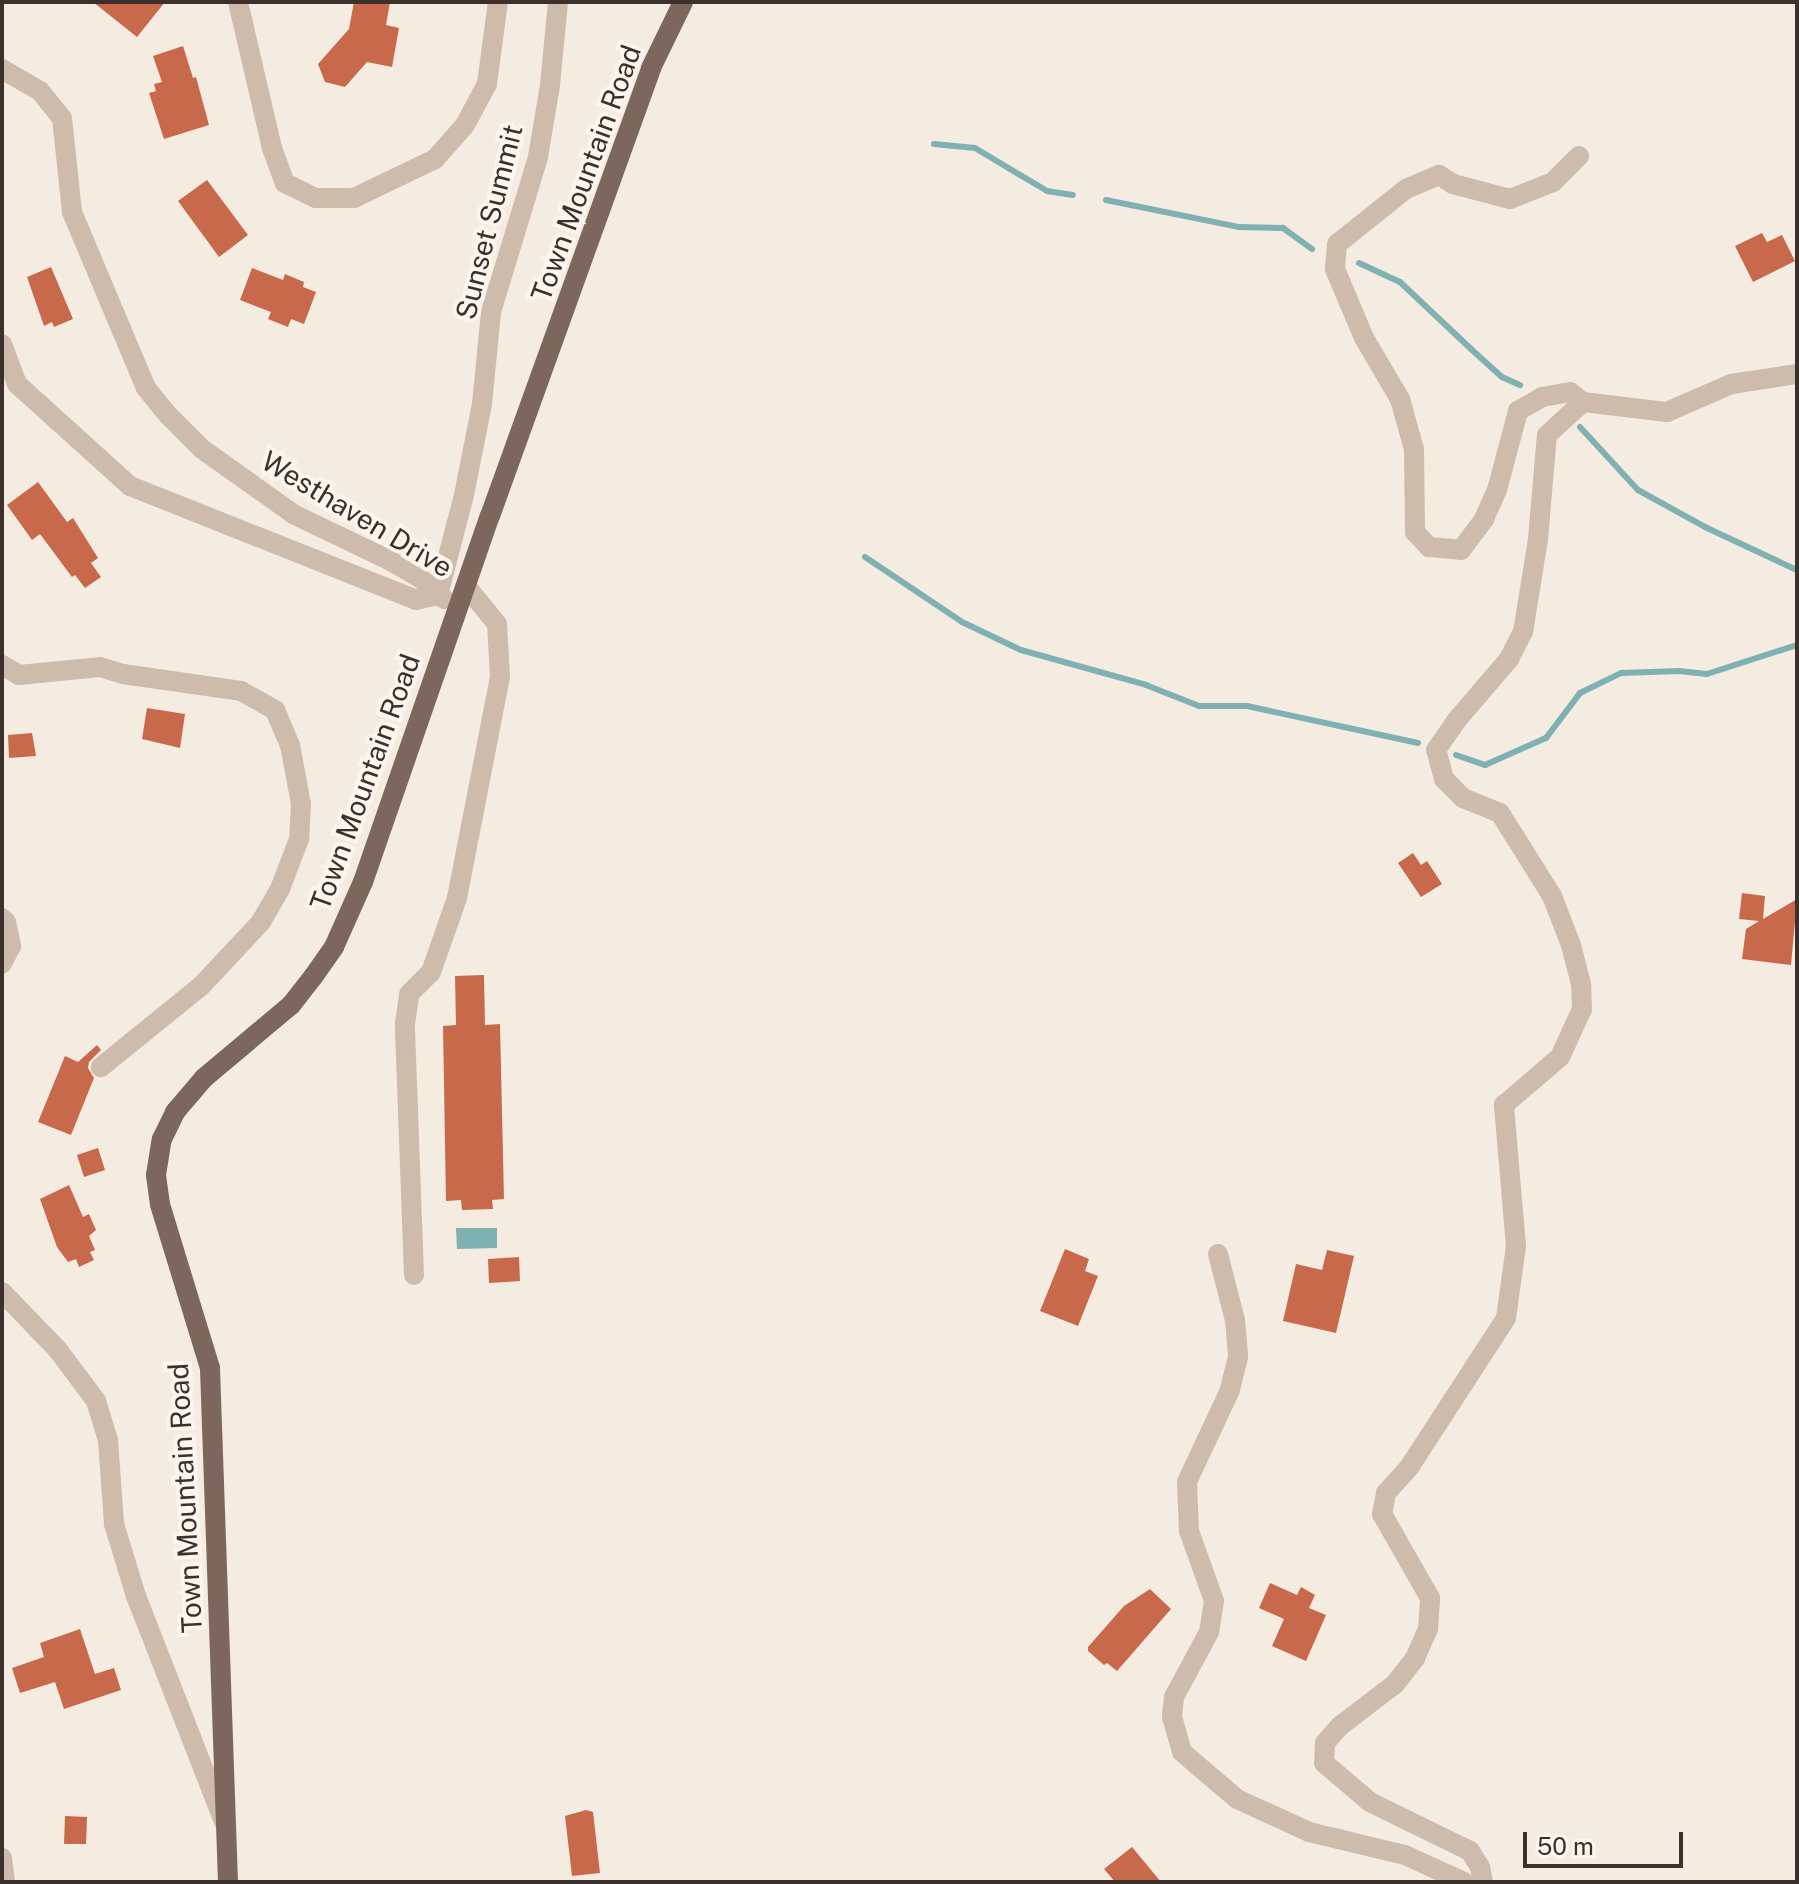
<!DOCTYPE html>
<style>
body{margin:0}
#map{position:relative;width:1799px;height:1884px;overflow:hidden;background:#f4ebe1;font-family:"Public Sans",sans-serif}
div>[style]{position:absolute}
.water>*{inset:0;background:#7fb0b2}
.stream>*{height:6px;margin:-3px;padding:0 3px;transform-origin:3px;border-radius:3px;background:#7fb0b2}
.building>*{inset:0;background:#c8694b}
.minor>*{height:20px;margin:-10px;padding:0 10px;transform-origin:10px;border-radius:10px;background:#cdbbac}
.major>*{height:20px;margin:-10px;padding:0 10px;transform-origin:10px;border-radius:10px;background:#7d675c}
span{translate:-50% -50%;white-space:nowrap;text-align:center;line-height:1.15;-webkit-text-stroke:8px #fbf5ee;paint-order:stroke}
.street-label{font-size:28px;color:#3b302b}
.frame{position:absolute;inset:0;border:4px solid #3b302b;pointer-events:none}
.scale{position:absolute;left:1523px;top:1832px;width:160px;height:36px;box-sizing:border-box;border:4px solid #3b302b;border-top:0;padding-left:10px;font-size:24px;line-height:28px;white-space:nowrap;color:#3b302b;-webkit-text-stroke:6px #fbf5ee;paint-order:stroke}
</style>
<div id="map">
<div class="water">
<div style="clip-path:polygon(456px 1228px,497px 1228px,497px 1248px,457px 1249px)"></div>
</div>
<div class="stream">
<div style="left:934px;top:144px;width:41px;rotate:5.6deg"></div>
<div style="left:975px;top:148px;width:84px;rotate:30.8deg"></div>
<div style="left:1047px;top:191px;width:26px;rotate:9deg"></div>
<div style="left:1106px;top:200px;width:136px;rotate:11.5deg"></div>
<div style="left:1239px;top:227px;width:44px;rotate:1.3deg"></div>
<div style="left:1283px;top:228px;width:36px;rotate:36deg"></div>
<div style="left:1359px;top:263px;width:45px;rotate:24.9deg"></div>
<div style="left:1400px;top:282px;width:98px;rotate:43.3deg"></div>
<div style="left:1471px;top:349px;width:42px;rotate:42.1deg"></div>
<div style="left:1502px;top:377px;width:20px;rotate:24deg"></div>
<div style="left:1580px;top:427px;width:86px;rotate:47.4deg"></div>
<div style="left:1638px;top:490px;width:77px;rotate:28.9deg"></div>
<div style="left:1705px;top:527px;width:102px;rotate:25.1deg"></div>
<div style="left:865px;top:557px;width:117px;rotate:33.8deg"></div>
<div style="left:962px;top:622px;width:65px;rotate:25.4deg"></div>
<div style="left:1021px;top:650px;width:130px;rotate:15.6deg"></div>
<div style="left:1146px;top:685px;width:57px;rotate:21.6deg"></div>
<div style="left:1199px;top:706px;width:48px"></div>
<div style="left:1247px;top:706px;width:175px;rotate:12.2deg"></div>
<div style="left:1456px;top:755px;width:31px;rotate:19deg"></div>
<div style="left:1485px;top:765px;width:67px;rotate:-23.9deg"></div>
<div style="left:1546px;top:738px;width:56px;rotate:-52.9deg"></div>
<div style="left:1580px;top:693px;width:46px;rotate:-26deg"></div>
<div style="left:1621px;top:673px;width:58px;rotate:-2deg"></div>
<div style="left:1679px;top:671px;width:28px;rotate:6deg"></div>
<div style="left:1707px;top:674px;width:95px;rotate:-17.9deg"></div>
</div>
<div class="building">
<div style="clip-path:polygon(93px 2px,165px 2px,137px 37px)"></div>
<div style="clip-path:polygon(354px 2px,390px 2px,386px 25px,399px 28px,392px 67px,367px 62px,345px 87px,325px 82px,318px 64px,349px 29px)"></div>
<div style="clip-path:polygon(183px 46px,193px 78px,196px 77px,209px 125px,164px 139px,149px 93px,156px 91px,154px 84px,162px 82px,153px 56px)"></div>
<div style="clip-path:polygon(207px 180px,248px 235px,219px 257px,178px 201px)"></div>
<div style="clip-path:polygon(1762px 233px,1767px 242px,1782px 235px,1795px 261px,1753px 282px,1735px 246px)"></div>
<div style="clip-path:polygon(51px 267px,73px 319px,54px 327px,52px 322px,44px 326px,27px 277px)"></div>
<div style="clip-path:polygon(252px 268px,283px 280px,285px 274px,304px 282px,303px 287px,316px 292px,304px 324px,291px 319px,288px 327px,268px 319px,271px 312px,240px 300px)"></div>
<div style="clip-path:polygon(38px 482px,67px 522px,73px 518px,98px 558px,91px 563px,101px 577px,85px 588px,75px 575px,72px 577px,40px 534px,32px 540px,7px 505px)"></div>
<div style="clip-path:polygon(147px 708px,185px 714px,180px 748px,142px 739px)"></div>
<div style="clip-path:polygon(32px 733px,36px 756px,9px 758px,8px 735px)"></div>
<div style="clip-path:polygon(1413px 853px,1421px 865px,1427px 861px,1442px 884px,1421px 897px,1398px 863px)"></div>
<div style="clip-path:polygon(1742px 893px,1765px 896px,1763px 919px,1797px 899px,1791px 965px,1742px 959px,1746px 929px,1759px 921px,1739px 919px)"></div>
<div style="clip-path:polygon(484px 975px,485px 1025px,500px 1024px,504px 1199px,492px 1200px,493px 1209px,462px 1210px,461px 1200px,446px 1201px,443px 1026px,456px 1025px,455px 976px)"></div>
<div style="clip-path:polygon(97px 1045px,101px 1050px,89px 1062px,88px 1068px,94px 1078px,71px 1135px,38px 1122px,65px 1056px,78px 1062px)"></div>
<div style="clip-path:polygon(98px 1148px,105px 1170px,84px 1177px,77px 1155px)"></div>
<div style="clip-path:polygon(69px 1185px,83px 1217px,89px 1214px,96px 1230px,89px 1236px,95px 1250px,90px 1252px,94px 1260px,79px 1267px,76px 1259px,68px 1262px,57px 1247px,40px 1199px)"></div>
<div style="clip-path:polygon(1065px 1249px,1089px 1259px,1085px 1271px,1098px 1276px,1078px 1326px,1040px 1311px)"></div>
<div style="clip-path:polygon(1327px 1250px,1354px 1256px,1336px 1333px,1283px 1321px,1296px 1264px,1322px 1270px)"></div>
<div style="clip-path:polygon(519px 1257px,520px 1281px,489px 1283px,488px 1259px)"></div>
<div style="clip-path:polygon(1270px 1583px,1297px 1595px,1301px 1587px,1315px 1595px,1309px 1608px,1326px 1615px,1306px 1661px,1272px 1646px,1284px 1619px,1259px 1608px)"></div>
<div style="clip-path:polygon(1150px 1589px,1171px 1609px,1117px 1671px,1107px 1663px,1104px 1665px,1088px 1651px,1088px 1647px,1124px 1606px)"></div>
<div style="clip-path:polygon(80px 1629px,95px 1674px,114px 1668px,121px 1690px,64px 1709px,55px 1682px,20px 1693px,12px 1668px,44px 1657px,40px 1643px)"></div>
<div style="clip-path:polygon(586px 1810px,593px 1812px,600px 1873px,572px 1876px,565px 1816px)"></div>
<div style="clip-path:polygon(65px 1816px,87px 1817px,86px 1844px,64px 1844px)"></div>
<div style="clip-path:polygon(1132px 1847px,1161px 1882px,1115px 1882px,1104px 1869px)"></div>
</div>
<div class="minor">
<div style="left:238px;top:2px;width:150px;rotate:76.9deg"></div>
<div style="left:272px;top:148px;width:37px;rotate:70deg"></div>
<div style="left:285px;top:183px;width:34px;rotate:26deg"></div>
<div style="left:316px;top:198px;width:38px"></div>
<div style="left:354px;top:198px;width:90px;rotate:-25.7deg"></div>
<div style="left:435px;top:159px;width:45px;rotate:-48.6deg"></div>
<div style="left:465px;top:125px;width:47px;rotate:-61.8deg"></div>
<div style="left:487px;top:84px;width:83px;rotate:-82.4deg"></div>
<div style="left:2px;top:69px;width:44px;rotate:30.1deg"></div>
<div style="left:40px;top:91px;width:35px;rotate:51deg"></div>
<div style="left:62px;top:118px;width:95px;rotate:83.9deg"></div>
<div style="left:72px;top:212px;width:191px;rotate:67.2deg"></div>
<div style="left:146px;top:388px;width:35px;rotate:51deg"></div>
<div style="left:168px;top:415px;width:48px;rotate:45deg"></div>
<div style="left:202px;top:449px;width:114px;rotate:35.4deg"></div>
<div style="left:295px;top:515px;width:104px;rotate:25.6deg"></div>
<div style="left:389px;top:560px;width:36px;rotate:30deg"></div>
<div style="left:420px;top:578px;width:32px;rotate:41deg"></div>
<div style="left:1579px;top:156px;width:37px;rotate:135deg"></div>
<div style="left:1553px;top:182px;width:46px;rotate:158.4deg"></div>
<div style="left:1510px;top:199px;width:59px;rotate:-165.3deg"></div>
<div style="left:1453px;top:184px;width:17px;rotate:-147deg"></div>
<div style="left:1439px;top:175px;width:36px;rotate:157deg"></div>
<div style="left:1406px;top:189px;width:88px;rotate:141.4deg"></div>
<div style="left:1337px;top:244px;width:25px;rotate:95deg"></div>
<div style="left:1335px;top:269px;width:75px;rotate:67.2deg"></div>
<div style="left:1364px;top:338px;width:71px;rotate:59.5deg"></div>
<div style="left:1400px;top:399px;width:52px;rotate:74.4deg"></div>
<div style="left:1414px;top:449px;width:83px;rotate:89.3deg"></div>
<div style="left:1415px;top:532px;width:21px;rotate:47deg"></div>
<div style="left:1429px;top:547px;width:32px;rotate:5deg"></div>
<div style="left:1461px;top:550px;width:39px;rotate:-53deg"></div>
<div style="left:1484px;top:519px;width:32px;rotate:-66deg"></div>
<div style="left:1497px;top:490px;width:82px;rotate:-75.1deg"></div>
<div style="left:1518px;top:411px;width:28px;rotate:-30deg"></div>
<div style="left:1542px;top:397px;width:28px;rotate:-10deg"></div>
<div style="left:1570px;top:392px;width:16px;rotate:38deg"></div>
<div style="left:2px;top:344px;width:43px;rotate:69.4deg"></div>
<div style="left:17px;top:384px;width:152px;rotate:42.1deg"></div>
<div style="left:130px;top:486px;width:308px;rotate:21.7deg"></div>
<div style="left:416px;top:600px;width:23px;rotate:-13deg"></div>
<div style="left:438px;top:595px;width:103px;rotate:-75.4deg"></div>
<div style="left:464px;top:495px;width:93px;rotate:-78.8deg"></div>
<div style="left:482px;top:404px;width:92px;rotate:-84.4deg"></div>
<div style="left:491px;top:312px;width:162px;rotate:-73.1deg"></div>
<div style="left:538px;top:157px;width:73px;rotate:-80.5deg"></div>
<div style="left:550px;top:85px;width:83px;rotate:-84.5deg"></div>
<div style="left:2px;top:665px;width:20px;rotate:30deg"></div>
<div style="left:19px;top:675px;width:81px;rotate:-5.6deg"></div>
<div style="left:100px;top:667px;width:24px;rotate:17deg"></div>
<div style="left:123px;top:674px;width:119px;rotate:8.2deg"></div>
<div style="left:241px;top:691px;width:39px;rotate:29deg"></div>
<div style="left:275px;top:710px;width:38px;rotate:67deg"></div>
<div style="left:290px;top:745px;width:60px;rotate:79.4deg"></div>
<div style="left:301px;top:804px;width:35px;rotate:93deg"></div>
<div style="left:299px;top:839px;width:53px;rotate:110.8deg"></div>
<div style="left:280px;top:889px;width:39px;rotate:120deg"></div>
<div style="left:260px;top:923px;width:86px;rotate:133.1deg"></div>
<div style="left:201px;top:986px;width:129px;rotate:141deg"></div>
<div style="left:2px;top:918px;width:6px;rotate:45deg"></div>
<div style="left:6px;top:922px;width:25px;rotate:78deg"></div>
<div style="left:11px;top:946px;width:20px;rotate:117deg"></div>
<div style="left:1218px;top:1254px;width:68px;rotate:75.6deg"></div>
<div style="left:1235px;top:1320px;width:37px;rotate:85deg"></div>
<div style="left:1238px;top:1357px;width:34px;rotate:104deg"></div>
<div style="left:1230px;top:1390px;width:102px;rotate:115.1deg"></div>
<div style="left:1187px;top:1482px;width:49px;rotate:87.7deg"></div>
<div style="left:1189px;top:1531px;width:74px;rotate:70.3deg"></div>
<div style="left:1214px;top:1601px;width:31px;rotate:99deg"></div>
<div style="left:1209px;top:1632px;width:74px;rotate:118.3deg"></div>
<div style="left:1174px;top:1697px;width:20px;rotate:96deg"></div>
<div style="left:1172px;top:1717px;width:36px;rotate:74deg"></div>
<div style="left:1182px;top:1752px;width:72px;rotate:40.5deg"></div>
<div style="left:1237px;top:1799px;width:79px;rotate:24.6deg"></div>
<div style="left:1309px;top:1832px;width:99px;rotate:13.5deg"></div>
<div style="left:1405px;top:1855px;width:65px;rotate:24.6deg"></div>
<div style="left:414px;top:1275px;width:251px;rotate:-92.1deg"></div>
<div style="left:405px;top:1024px;width:30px;rotate:-82deg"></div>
<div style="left:409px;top:994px;width:31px;rotate:-45deg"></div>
<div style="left:431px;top:972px;width:78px;rotate:-70.6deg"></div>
<div style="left:457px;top:898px;width:225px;rotate:-79deg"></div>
<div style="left:500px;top:677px;width:53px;rotate:-93.2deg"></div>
<div style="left:497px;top:624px;width:49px;rotate:-129.2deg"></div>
<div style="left:2px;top:1292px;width:81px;rotate:46deg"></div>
<div style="left:58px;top:1350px;width:64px;rotate:53.3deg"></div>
<div style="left:96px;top:1401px;width:41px;rotate:72.9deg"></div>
<div style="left:108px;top:1440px;width:84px;rotate:85.9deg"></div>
<div style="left:114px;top:1524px;width:75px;rotate:73deg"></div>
<div style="left:136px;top:1596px;width:243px;rotate:68.7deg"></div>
<div style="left:2px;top:1858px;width:24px;rotate:83deg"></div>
<div style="left:1483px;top:1882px;width:15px;rotate:-101deg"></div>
<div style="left:1480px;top:1867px;width:19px;rotate:-122deg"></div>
<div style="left:1470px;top:1851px;width:111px;rotate:-153.9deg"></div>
<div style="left:1370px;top:1802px;width:60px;rotate:-139.7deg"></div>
<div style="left:1324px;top:1763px;width:20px;rotate:-87deg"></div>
<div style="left:1325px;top:1743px;width:23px;rotate:-49deg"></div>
<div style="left:1340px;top:1726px;width:69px;rotate:-37.4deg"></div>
<div style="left:1395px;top:1684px;width:33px;rotate:-52deg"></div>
<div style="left:1415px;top:1658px;width:32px;rotate:-66deg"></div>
<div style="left:1428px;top:1629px;width:31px;rotate:-86deg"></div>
<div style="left:1430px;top:1598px;width:97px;rotate:-119.7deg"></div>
<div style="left:1382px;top:1514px;width:21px;rotate:-79deg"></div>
<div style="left:1386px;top:1493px;width:36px;rotate:-48deg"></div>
<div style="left:1410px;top:1466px;width:176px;rotate:-57deg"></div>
<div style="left:1506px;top:1318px;width:73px;rotate:-82.1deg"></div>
<div style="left:1516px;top:1246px;width:142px;rotate:-94.9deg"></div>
<div style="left:1504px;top:1105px;width:74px;rotate:-40.6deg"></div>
<div style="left:1560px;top:1057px;width:53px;rotate:-65.4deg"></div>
<div style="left:1582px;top:1009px;width:25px;rotate:-92deg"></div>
<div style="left:1581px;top:984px;width:40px;rotate:-104.4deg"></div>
<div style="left:1571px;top:945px;width:53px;rotate:-111.2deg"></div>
<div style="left:1552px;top:896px;width:98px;rotate:-122.1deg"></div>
<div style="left:1500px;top:813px;width:40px;rotate:-158deg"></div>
<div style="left:1463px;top:798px;width:27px;rotate:-135deg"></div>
<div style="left:1444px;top:779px;width:30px;rotate:-105deg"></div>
<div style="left:1436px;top:750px;width:35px;rotate:-55deg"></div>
<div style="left:1456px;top:721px;width:82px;rotate:-49.5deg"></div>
<div style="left:1509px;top:659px;width:30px;rotate:-63deg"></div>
<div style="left:1523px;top:632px;width:94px;rotate:-80.8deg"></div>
<div style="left:1538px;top:539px;width:104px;rotate:-85.1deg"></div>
<div style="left:1547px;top:435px;width:49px;rotate:-42.5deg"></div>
<div style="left:1583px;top:402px;width:85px;rotate:6.8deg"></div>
<div style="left:1667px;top:412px;width:70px;rotate:-23.6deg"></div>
<div style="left:1731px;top:384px;width:67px;rotate:-8.6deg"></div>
</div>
<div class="major">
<div style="left:228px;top:1882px;width:514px;rotate:-92.01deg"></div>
<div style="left:210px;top:1368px;width:171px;rotate:-107deg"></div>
<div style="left:160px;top:1204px;width:29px;rotate:-98deg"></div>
<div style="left:156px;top:1175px;width:36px;rotate:-81deg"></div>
<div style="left:162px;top:1139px;width:30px;rotate:-64deg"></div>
<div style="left:175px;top:1112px;width:45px;rotate:-49.5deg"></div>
<div style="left:204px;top:1078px;width:114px;rotate:-40deg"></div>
<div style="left:291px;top:1005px;width:36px;rotate:-52deg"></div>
<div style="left:313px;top:977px;width:37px;rotate:-55deg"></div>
<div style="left:334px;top:947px;width:71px;rotate:-66deg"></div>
<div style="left:363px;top:882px;width:387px;rotate:-70.9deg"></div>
<div style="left:490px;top:516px;width:476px;rotate:-70.2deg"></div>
<div style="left:651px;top:68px;width:73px;rotate:-64.1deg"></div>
</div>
<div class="street-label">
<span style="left:586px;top:173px;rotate:-70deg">Town Mountain Road</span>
<span style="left:489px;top:222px;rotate:-76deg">Sunset Summit</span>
<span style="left:357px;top:514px;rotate:31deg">Westhaven Drive</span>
<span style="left:365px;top:782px;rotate:-70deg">Town Mountain Road</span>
<span style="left:185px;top:1498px;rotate:-93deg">Town Mountain Road</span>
</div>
<div class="frame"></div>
<div class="scale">50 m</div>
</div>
